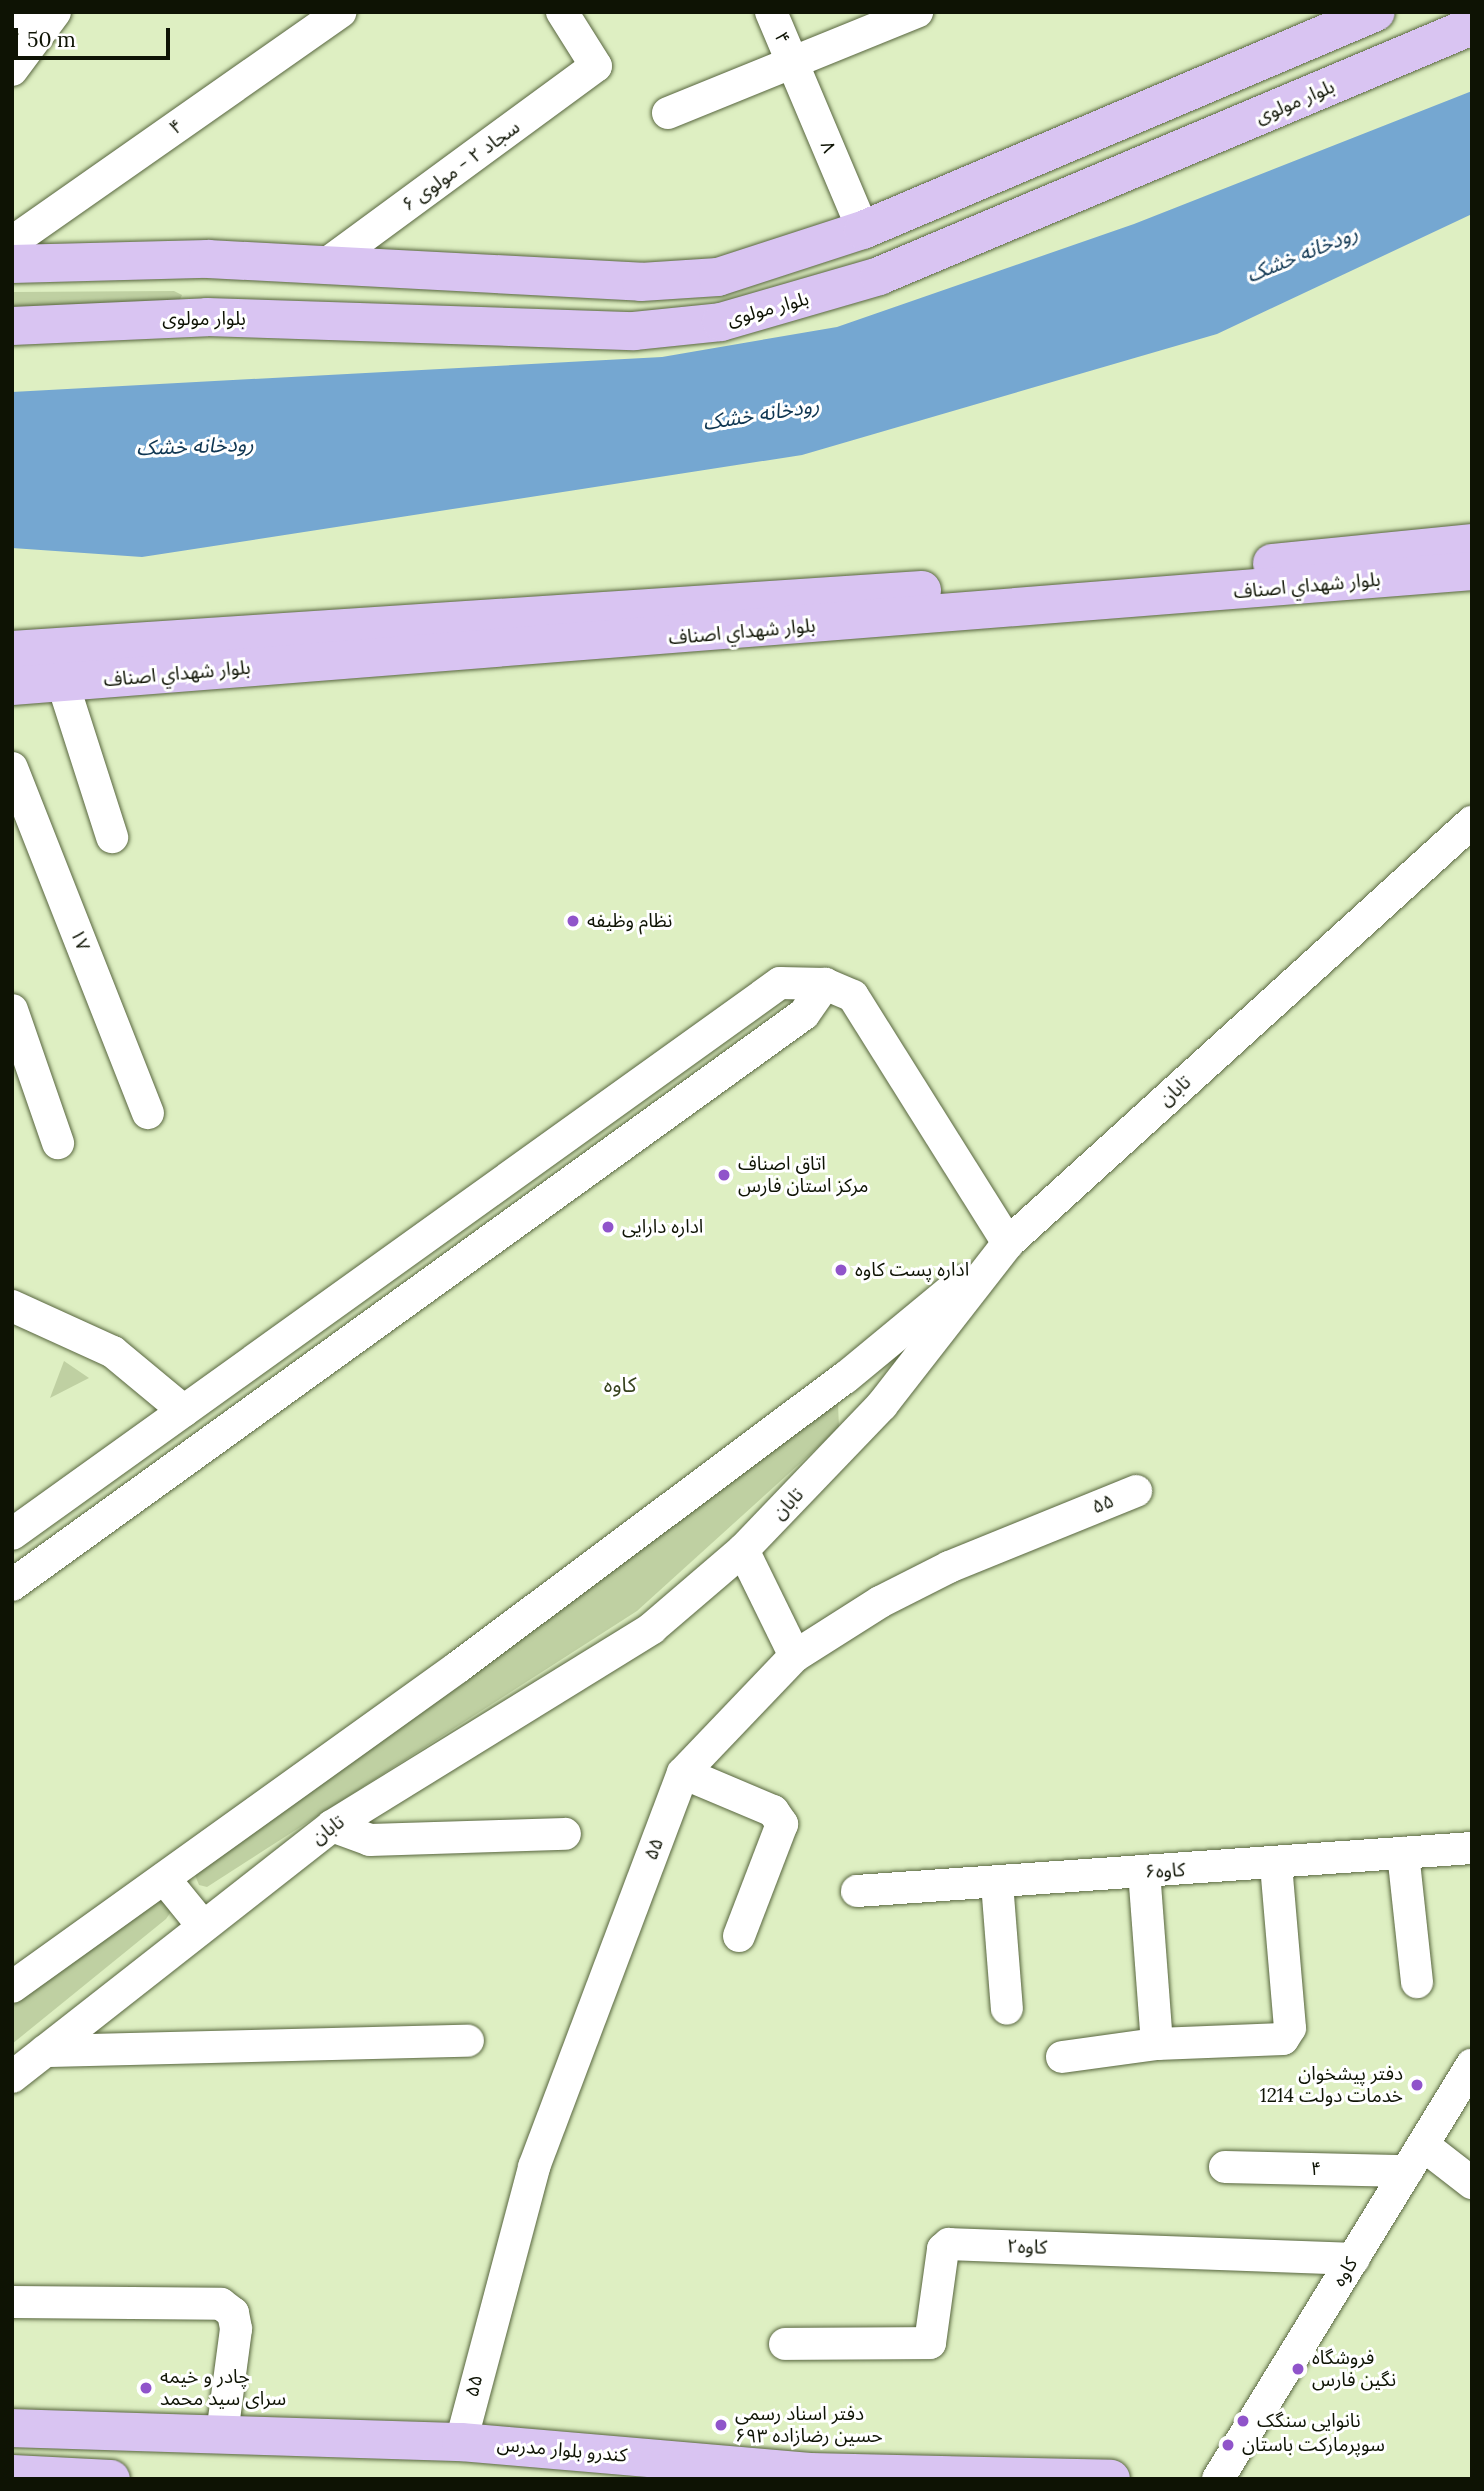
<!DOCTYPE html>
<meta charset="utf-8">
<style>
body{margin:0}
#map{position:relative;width:1484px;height:2491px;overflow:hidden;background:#deefc2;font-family:Lora,"Noto Sans Arabic",serif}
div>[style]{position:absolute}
.green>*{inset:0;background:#bfd0a2}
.water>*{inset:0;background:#75a7d1}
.roads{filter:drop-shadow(0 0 2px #58663f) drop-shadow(0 0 2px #58663f)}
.minor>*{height:32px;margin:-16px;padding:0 16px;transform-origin:16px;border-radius:16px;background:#fff}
.major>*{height:38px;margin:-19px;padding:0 19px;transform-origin:19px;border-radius:19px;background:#d9c4f2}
.dots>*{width:19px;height:19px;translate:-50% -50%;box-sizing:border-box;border:4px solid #fff;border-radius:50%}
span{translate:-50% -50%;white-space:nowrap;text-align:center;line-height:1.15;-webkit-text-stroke:6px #fff;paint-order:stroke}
.street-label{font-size:19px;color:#0e1304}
.poi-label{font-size:19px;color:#0e1304}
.left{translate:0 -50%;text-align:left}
.right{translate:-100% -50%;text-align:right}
.water-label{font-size:21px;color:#0f3652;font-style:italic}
.neighbourhood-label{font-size:21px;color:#36421d}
.frame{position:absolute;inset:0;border:14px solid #0e1304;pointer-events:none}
.scale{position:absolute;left:14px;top:28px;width:156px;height:32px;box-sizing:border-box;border:4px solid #0e1304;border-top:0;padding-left:9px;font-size:21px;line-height:24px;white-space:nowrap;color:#0e1304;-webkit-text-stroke:5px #fff;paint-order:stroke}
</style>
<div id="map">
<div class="green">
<div style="clip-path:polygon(174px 291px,182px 295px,179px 302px,12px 312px,12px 292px)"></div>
<div style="clip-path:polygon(64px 1361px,89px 1378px,50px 1398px)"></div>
<div style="clip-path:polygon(838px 1404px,839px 1428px,637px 1611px,207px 1887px,199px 1885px,195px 1875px,206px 1866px,824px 1407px)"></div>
<div style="clip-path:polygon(162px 1898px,175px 1906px,166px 1919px,12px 2044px,12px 2006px)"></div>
</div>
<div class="water">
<div style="clip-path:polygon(1472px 91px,1472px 214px,1217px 334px,802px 455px,142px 557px,12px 548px,12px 392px,662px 357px,837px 327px,1134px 224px)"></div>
</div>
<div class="roads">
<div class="minor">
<div style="left:771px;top:12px;width:237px;rotate:67.1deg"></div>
<div style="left:12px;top:14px;width:34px;rotate:21deg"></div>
<div style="left:12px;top:70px;width:72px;rotate:-53.4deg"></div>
<div style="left:668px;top:113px;width:269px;rotate:-22.1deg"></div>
<div style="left:12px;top:242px;width:401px;rotate:-35deg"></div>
<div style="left:325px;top:265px;width:336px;rotate:-36.3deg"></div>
<div style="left:596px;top:66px;width:64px;rotate:-122.2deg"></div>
<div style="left:63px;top:684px;width:161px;rotate:72.2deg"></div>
<div style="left:12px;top:768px;width:371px;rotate:68.5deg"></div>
<div style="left:12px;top:1010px;width:141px;rotate:70.9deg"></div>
<div style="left:12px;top:1306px;width:111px;rotate:24.5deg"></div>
<div style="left:113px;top:1352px;width:92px;rotate:39.7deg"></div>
<div style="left:12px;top:1534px;width:945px;rotate:-35.66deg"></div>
<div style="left:780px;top:983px;width:45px;rotate:1.3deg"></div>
<div style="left:825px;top:984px;width:30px;rotate:23deg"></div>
<div style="left:853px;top:996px;width:292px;rotate:57.9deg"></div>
<div style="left:743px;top:1550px;width:118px;rotate:63.9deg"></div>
<div style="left:12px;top:1585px;width:976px;rotate:-35.79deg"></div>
<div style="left:804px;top:1014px;width:37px;rotate:-55deg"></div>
<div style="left:683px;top:1773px;width:98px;rotate:22.9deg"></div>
<div style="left:773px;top:1811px;width:16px;rotate:55deg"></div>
<div style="left:782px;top:1824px;width:120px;rotate:111deg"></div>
<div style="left:332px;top:1826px;width:40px;rotate:20.2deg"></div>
<div style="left:370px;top:1840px;width:195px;rotate:-1.8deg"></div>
<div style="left:1403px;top:1853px;width:130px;rotate:83.8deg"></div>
<div style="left:1144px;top:1871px;width:173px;rotate:85.7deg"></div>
<div style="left:167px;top:1882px;width:55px;rotate:50.9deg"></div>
<div style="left:997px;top:1883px;width:126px;rotate:85.5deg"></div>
<div style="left:857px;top:1891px;width:617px;rotate:-4deg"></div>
<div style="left:12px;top:1987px;width:549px;rotate:-35.66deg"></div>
<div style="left:458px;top:1667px;width:483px;rotate:-36.8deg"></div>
<div style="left:845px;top:1378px;width:151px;rotate:-39.6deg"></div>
<div style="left:45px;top:2051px;width:423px;rotate:-1.4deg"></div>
<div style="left:1062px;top:2057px;width:96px;rotate:-7.8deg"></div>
<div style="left:1157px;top:2044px;width:126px;rotate:-2.3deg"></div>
<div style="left:1283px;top:2039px;width:13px;rotate:-58deg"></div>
<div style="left:1290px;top:2028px;width:164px;rotate:-94.9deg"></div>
<div style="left:12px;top:2077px;width:407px;rotate:-38.1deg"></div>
<div style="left:332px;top:1826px;width:376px;rotate:-31.7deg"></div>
<div style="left:652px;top:1628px;width:120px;rotate:-40.6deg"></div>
<div style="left:743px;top:1550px;width:201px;rotate:-46.2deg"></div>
<div style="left:882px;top:1405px;width:205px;rotate:-52.1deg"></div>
<div style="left:1008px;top:1243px;width:627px;rotate:-42.22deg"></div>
<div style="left:1423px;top:2145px;width:62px;rotate:37.8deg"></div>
<div style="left:1225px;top:2167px;width:182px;rotate:1.3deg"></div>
<div style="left:12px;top:2302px;width:209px;rotate:0.5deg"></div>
<div style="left:221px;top:2304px;width:15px;rotate:37deg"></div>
<div style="left:233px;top:2313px;width:16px;rotate:79deg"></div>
<div style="left:236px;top:2329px;width:106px;rotate:97.6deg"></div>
<div style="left:785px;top:2344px;width:145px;rotate:-0.4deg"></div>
<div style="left:930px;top:2343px;width:95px;rotate:-82.1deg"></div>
<div style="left:943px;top:2249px;width:8px;rotate:-40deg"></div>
<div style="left:949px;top:2244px;width:405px;rotate:2.1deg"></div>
<div style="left:461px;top:2442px;width:285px;rotate:-75.1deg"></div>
<div style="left:534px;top:2167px;width:421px;rotate:-69.3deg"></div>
<div style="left:683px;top:1773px;width:162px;rotate:-46.3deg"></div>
<div style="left:795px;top:1656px;width:101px;rotate:-32.4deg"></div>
<div style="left:880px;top:1602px;width:77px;rotate:-26.9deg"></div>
<div style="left:949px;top:1567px;width:202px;rotate:-22.1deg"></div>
<div style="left:1218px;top:2479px;width:486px;rotate:-58.5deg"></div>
</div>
<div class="major">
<div style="left:12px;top:264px;width:196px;rotate:-1.5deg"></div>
<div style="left:208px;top:259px;width:434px;rotate:3deg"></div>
<div style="left:641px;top:282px;width:77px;rotate:-3.7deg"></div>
<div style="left:718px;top:277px;width:152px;rotate:-18deg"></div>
<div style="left:863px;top:230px;width:557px;rotate:-23.02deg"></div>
<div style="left:12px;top:326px;width:195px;rotate:-2.6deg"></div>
<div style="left:207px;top:317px;width:427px;rotate:1.9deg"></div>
<div style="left:634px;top:331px;width:87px;rotate:-5.9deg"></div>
<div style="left:721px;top:322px;width:165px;rotate:-16.2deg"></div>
<div style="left:879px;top:276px;width:644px;rotate:-22.86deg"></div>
<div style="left:1272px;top:563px;width:201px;rotate:-5.7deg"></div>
<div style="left:12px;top:650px;width:912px;rotate:-3.77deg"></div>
<div style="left:12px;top:686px;width:1465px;rotate:-4.5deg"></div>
<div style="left:12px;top:2428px;width:449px;rotate:1.8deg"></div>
<div style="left:461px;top:2442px;width:350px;rotate:4.9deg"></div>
<div style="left:810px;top:2472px;width:301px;rotate:1.3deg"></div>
<div style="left:12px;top:2474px;width:99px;rotate:2.9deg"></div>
</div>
</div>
<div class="dots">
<div style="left:573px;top:921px;background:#9054ca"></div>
<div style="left:724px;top:1175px;background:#9054ca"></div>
<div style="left:608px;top:1227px;background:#9054ca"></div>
<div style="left:841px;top:1270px;background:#9054ca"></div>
<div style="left:1417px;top:2085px;background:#9054ca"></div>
<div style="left:1298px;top:2369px;background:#9054ca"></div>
<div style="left:146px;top:2388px;background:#9054ca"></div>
<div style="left:1243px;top:2421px;background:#9054ca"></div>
<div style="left:721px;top:2425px;background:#9054ca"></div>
<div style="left:1228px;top:2445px;background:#9054ca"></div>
</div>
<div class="street-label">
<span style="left:782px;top:38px;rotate:67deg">۴</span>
<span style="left:1295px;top:102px;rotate:-23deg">بلوار مولوی</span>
<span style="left:176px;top:127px;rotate:-35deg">۴</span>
<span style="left:828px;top:147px;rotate:67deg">۸</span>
<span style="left:461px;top:166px;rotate:-36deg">سجاد ۲ - مولوی ۶</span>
<span style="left:768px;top:309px;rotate:-15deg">بلوار مولوی</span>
<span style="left:204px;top:319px">بلوار مولوی</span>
<span style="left:1307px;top:586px;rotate:-5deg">بلوار شهداي اصناف</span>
<span style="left:742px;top:632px;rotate:-5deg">بلوار شهداي اصناف</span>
<span style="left:177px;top:674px;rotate:-5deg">بلوار شهداي اصناف</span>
<span style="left:80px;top:940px;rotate:68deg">۱۷</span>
<span style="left:1175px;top:1091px;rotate:-42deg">تابان</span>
<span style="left:788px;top:1504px;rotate:-46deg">تابان</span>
<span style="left:1103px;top:1504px;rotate:-22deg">۵۵</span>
<span style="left:328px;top:1830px;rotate:-36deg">تابان</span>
<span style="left:654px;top:1849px;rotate:-69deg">۵۵</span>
<span style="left:1165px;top:1871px;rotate:-3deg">کاوه۶</span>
<span style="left:1316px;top:2169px;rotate:1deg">۴</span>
<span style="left:1027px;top:2247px;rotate:2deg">کاوه۲</span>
<span style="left:1345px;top:2272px;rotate:-58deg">کاوه</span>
<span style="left:474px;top:2386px;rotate:-77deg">۵۵</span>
<span style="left:562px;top:2450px;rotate:5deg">کندرو بلوار مدرس</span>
</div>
<div class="poi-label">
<span class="left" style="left:587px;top:921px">نظام وظیفه</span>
<span class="left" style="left:738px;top:1175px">اتاق اصناف<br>مرکز استان فارس</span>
<span class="left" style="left:622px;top:1227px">اداره دارایی</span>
<span class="left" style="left:855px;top:1270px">اداره پست کاوه</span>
<span class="right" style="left:1403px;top:2085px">دفتر پیشخوان<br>خدمات دولت 1214</span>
<span class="left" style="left:1312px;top:2369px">فروشگاه<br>نگین فارس</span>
<span class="left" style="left:160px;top:2388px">چادر و خیمه<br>سرای سید محمد</span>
<span class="left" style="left:735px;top:2425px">دفتر اسناد رسمی<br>۶۹۳ حسین رضازاده</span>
<span class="left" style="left:1257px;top:2421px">نانوایی سنگک</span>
<span class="left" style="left:1242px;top:2445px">سوپرمارکت باستان</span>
</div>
<div class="water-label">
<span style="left:1302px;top:254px;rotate:-22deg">رودخانه خشک</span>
<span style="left:761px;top:414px;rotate:-9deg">رودخانه خشک</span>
<span style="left:195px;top:446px;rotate:-2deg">رودخانه خشک</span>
</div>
<div class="neighbourhood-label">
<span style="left:620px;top:1385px">کاوه</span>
</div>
<div class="frame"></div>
<div class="scale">50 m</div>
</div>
